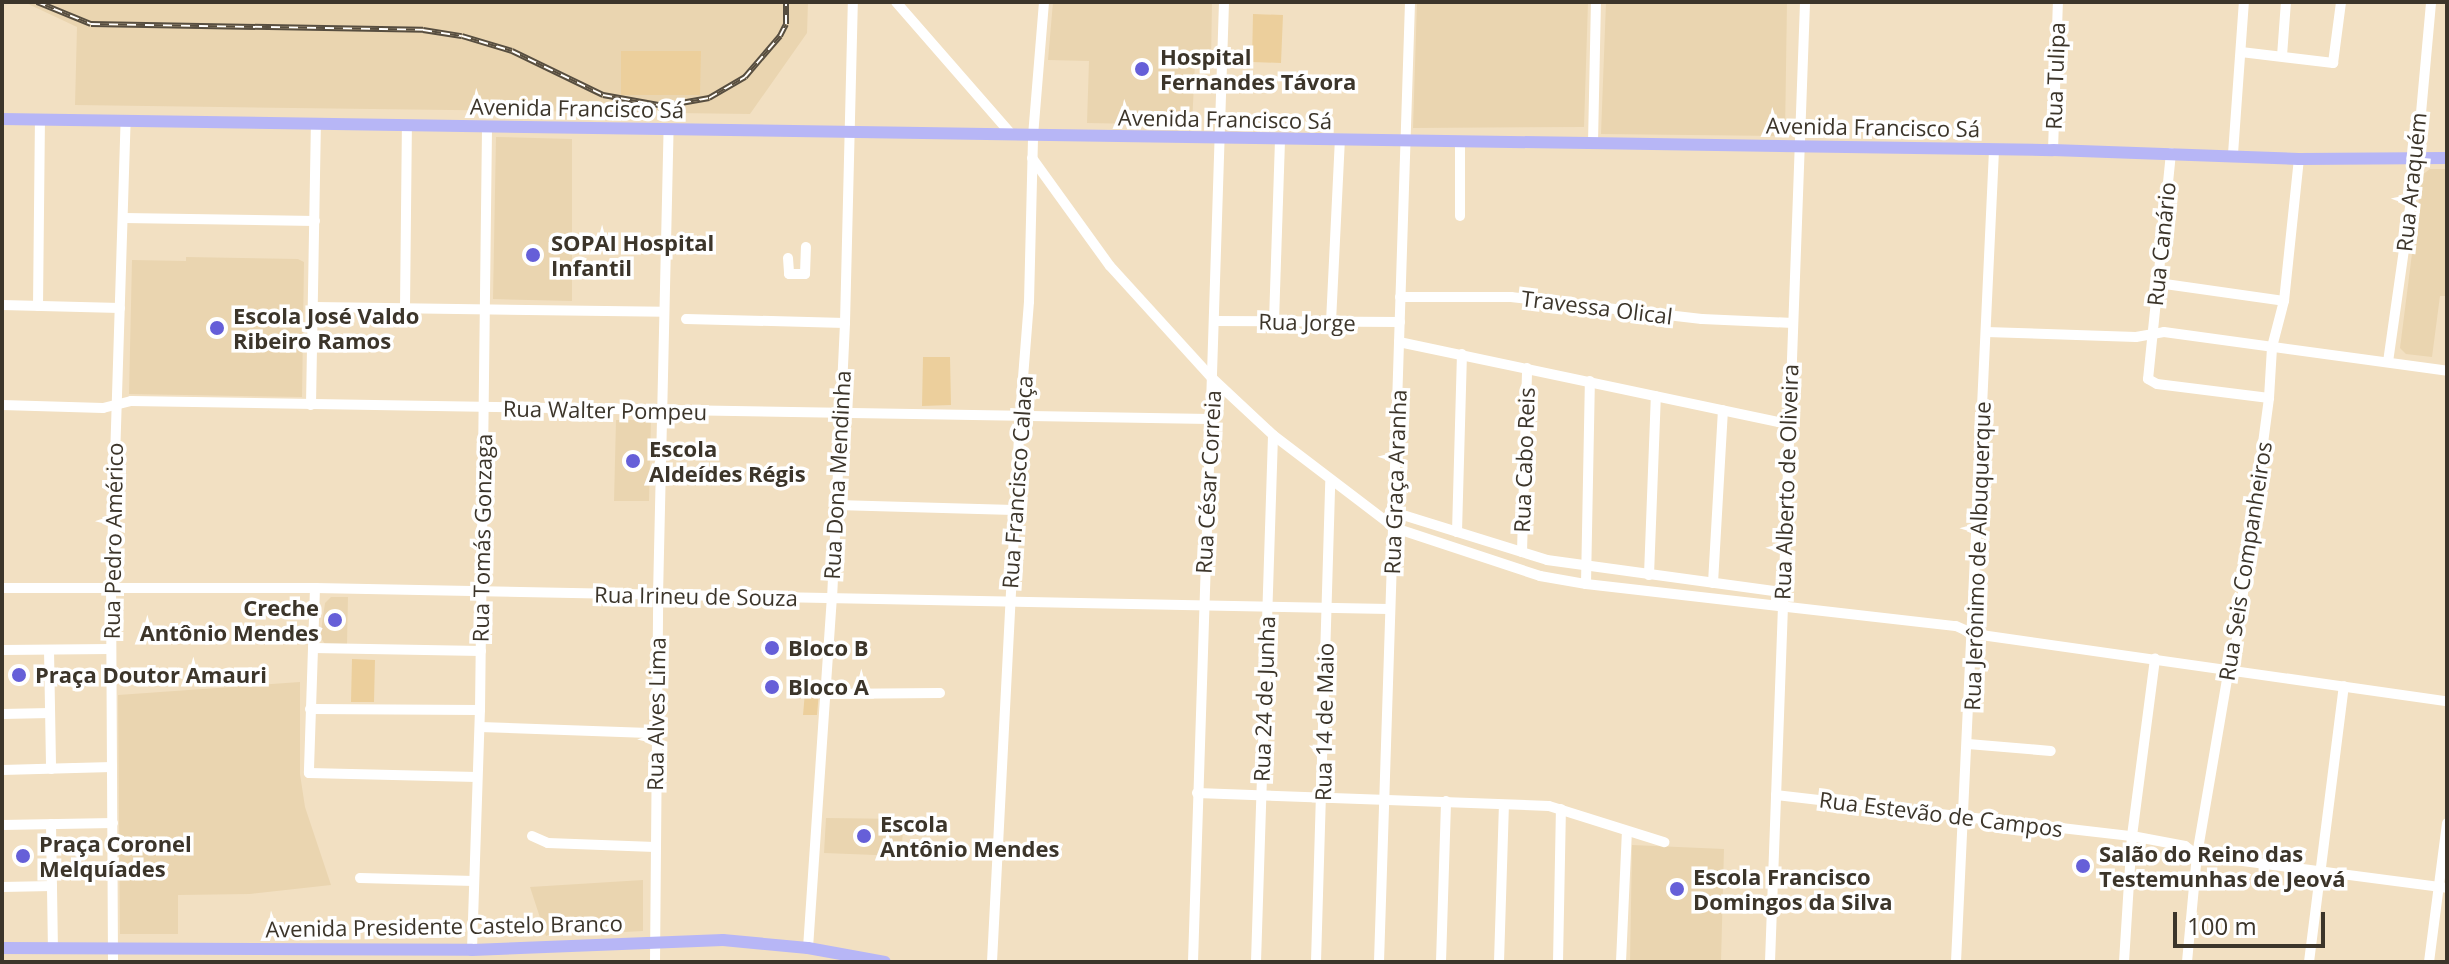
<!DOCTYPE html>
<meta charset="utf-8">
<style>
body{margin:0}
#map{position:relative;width:2449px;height:964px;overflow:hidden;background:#f2e0c2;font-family:"Open Sans",sans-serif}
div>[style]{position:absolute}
.built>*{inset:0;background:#ead5b0}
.green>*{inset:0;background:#eccf9c}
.minor>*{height:10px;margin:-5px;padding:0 5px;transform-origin:5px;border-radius:5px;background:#fff}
.major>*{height:12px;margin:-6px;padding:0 6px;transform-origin:6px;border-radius:6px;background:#b7b6f6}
.rail>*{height:6px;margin-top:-3px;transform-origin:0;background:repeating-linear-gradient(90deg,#fff 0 9px,#574e40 0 18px);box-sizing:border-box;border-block:2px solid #574e40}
.dots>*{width:22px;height:22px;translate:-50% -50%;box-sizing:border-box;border:4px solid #fff;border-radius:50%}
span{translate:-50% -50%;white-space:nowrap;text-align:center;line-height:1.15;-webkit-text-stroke:7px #fff;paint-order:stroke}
.poi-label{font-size:22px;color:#3c352a;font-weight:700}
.left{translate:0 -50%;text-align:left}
.right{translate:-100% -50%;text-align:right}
.street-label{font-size:22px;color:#3c352a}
.frame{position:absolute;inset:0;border:4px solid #3c352a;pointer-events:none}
.scale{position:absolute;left:2173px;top:912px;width:152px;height:36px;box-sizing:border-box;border:4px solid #3c352a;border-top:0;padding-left:10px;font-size:24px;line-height:28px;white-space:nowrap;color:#3c352a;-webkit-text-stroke:6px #fff;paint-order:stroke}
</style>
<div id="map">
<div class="built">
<div style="clip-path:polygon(24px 2px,808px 2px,807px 33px,750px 114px,75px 105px,77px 27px)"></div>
<div style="clip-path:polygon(1053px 2px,1212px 2px,1211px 62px,1195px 62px,1192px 125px,1087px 123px,1089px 61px,1048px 60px)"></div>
<div style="clip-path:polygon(1417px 2px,1588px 2px,1584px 127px,1413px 128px)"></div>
<div style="clip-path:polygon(1606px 2px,1787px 2px,1785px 136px,1601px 134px)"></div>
<div style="clip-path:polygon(496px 137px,572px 139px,572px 301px,493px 299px)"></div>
<div style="clip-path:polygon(2430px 169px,2447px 169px,2447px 296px,2440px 296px,2432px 357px,2406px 354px,2400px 348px,2422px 175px)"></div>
<div style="clip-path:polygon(186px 257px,298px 259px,304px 262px,302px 397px,129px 394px,132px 260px,186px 261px)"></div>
<div style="clip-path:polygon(616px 420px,651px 420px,649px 501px,614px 501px)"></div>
<div style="clip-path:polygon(331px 597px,348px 597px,347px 645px,325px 644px,320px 637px,325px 603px)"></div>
<div style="clip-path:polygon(300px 682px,300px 774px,305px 807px,331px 885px,250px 894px,178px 895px,178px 934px,120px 934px,118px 695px)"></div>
<div style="clip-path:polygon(826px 818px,904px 819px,901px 856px,824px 853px)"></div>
<div style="clip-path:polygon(1632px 845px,1724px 849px,1721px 962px,1630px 962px)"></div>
<div style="clip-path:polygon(643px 880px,643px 931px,586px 934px,581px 930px,557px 931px,546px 936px,530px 887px)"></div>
</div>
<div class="green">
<div style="clip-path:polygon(1253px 14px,1283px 15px,1281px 63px,1252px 62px)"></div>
<div style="clip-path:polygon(621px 51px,701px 51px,700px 95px,621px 95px)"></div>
<div style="clip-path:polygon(923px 357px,950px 357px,951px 405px,922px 406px)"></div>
<div style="clip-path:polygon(352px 659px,375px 660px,374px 702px,351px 702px)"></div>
<div style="clip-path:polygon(805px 692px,819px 692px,817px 715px,803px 715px)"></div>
</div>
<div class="minor">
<div style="left:896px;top:2px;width:176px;rotate:48.9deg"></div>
<div style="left:2241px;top:52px;width:93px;rotate:6.8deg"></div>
<div style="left:2333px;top:63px;width:62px;rotate:-82.5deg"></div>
<div style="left:2282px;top:56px;width:54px;rotate:-85.8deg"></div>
<div style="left:1460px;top:142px;width:74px;rotate:90deg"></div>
<div style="left:1593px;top:143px;width:141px;rotate:-88.8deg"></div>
<div style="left:2053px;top:150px;width:148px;rotate:-88.1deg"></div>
<div style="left:2171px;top:153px;width:227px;rotate:95.8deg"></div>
<div style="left:2148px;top:379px;width:10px;rotate:29deg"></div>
<div style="left:2157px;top:384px;width:113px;rotate:7.1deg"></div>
<div style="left:2233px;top:154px;width:152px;rotate:-85.9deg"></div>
<div style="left:1032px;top:158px;width:133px;rotate:54.2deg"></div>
<div style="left:1110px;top:266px;width:153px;rotate:47.7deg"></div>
<div style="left:1213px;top:379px;width:82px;rotate:43deg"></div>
<div style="left:1273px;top:435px;width:153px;rotate:37.3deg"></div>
<div style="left:1395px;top:528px;width:153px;rotate:18.3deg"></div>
<div style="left:1540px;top:576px;width:47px;rotate:9.9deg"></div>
<div style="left:1586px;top:584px;width:372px;rotate:6.5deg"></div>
<div style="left:1956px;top:626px;width:20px;rotate:24deg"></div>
<div style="left:1974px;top:634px;width:478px;rotate:8.1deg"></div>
<div style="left:124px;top:218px;width:191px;rotate:0.9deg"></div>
<div style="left:788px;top:258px;width:16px;rotate:86deg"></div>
<div style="left:789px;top:274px;width:16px"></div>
<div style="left:805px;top:274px;width:27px;rotate:-88deg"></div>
<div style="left:2158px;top:283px;width:127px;rotate:8.1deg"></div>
<div style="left:1400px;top:297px;width:111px"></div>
<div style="left:1511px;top:297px;width:192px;rotate:6.6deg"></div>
<div style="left:1702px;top:319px;width:91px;rotate:2.5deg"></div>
<div style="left:2px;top:305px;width:118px;rotate:1.5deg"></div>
<div style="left:38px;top:306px;width:186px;rotate:-89.4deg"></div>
<div style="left:315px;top:307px;width:349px;rotate:0.8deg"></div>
<div style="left:405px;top:308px;width:182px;rotate:-89.4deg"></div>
<div style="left:686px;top:319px;width:159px;rotate:1.4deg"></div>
<div style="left:1214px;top:321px;width:186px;rotate:0.3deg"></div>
<div style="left:1274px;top:321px;width:180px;rotate:-88.1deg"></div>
<div style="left:1331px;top:322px;width:181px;rotate:-87.2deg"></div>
<div style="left:1986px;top:332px;width:150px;rotate:1.9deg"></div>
<div style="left:2136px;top:337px;width:28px;rotate:-10deg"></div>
<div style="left:2164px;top:332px;width:286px;rotate:7.8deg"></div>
<div style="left:1399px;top:342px;width:399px;rotate:11.9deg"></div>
<div style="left:2388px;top:362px;width:207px;rotate:-81.9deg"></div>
<div style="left:2417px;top:157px;width:156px;rotate:-84.8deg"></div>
<div style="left:2px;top:405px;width:101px;rotate:1.7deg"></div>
<div style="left:103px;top:408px;width:29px;rotate:-14deg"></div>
<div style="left:131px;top:401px;width:1079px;rotate:0.96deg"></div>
<div style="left:311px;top:405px;width:281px;rotate:-89deg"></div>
<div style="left:836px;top:505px;width:178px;rotate:1.6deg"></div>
<div style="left:1390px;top:511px;width:164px;rotate:17.3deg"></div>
<div style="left:1547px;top:560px;width:237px;rotate:7.8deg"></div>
<div style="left:1782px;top:592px;width:6px;rotate:45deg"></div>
<div style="left:1457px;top:532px;width:178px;rotate:-88.4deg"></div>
<div style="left:1522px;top:552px;width:184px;rotate:-88.4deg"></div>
<div style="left:1649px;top:575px;width:179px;rotate:-87.8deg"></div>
<div style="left:1713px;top:583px;width:173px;rotate:-86.7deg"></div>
<div style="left:1586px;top:584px;width:203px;rotate:-88.9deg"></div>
<div style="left:2px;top:588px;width:313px"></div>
<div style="left:315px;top:588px;width:1074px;rotate:1.12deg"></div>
<div style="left:315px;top:588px;width:185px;rotate:91.9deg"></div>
<div style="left:309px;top:773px;width:168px;rotate:1.4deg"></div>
<div style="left:313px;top:648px;width:168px;rotate:1deg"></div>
<div style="left:2px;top:650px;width:109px;rotate:-0.5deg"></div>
<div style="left:49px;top:650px;width:119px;rotate:89deg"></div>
<div style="left:824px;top:694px;width:116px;rotate:-0.5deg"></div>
<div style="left:310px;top:709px;width:170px;rotate:0.3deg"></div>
<div style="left:2px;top:714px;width:48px;rotate:-1.2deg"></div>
<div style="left:480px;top:727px;width:176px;rotate:2deg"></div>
<div style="left:1968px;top:744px;width:83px;rotate:4.8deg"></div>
<div style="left:2px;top:770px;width:110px;rotate:-1.6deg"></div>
<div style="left:1197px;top:793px;width:352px;rotate:2.1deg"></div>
<div style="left:1549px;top:806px;width:121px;rotate:17.4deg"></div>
<div style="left:1776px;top:795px;width:358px;rotate:6.6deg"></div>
<div style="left:2132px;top:836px;width:54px;rotate:10.7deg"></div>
<div style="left:2185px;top:846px;width:15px;rotate:37deg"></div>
<div style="left:2197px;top:855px;width:252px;rotate:7.5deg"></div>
<div style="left:51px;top:824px;width:124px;rotate:89.1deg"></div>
<div style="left:2px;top:825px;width:111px;rotate:-1deg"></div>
<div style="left:532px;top:836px;width:17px;rotate:24deg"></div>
<div style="left:548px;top:843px;width:107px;rotate:2.1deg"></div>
<div style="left:360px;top:878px;width:114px;rotate:1.5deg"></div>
<div style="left:2px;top:887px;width:50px;rotate:-1.1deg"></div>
<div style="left:808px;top:948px;width:350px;rotate:-86.1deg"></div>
<div style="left:832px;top:599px;width:276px;rotate:-87.3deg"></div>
<div style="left:845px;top:323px;width:321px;rotate:-88.6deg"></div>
<div style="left:472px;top:950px;width:240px;rotate:-88.1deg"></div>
<div style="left:480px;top:710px;width:584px;rotate:-89.31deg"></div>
<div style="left:113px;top:962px;width:376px;rotate:-90.3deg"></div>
<div style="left:111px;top:586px;width:465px;rotate:-88.2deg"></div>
<div style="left:655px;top:962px;width:366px;rotate:-89.5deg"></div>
<div style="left:658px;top:596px;width:467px;rotate:-88.7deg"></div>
<div style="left:992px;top:962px;width:547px;rotate:-87.06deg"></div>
<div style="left:1020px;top:416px;width:114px;rotate:-85.5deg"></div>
<div style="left:1029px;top:302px;width:166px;rotate:-88.6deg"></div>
<div style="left:1033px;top:136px;width:134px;rotate:-85.3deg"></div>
<div style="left:1193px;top:962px;width:961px;rotate:-88.15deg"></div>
<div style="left:1256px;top:962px;width:527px;rotate:-88.15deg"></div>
<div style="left:1316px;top:962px;width:480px;rotate:-88.3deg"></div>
<div style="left:1379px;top:962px;width:961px;rotate:-88.15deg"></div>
<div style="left:1441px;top:962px;width:161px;rotate:-88.2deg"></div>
<div style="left:1499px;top:962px;width:157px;rotate:-88.2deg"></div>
<div style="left:1558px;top:962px;width:153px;rotate:-88.9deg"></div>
<div style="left:1621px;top:962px;width:131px;rotate:-87.4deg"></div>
<div style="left:1770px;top:962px;width:961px;rotate:-87.91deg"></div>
<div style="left:1956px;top:962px;width:814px;rotate:-87.32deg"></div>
<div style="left:2124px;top:962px;width:126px;rotate:-86.4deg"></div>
<div style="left:2132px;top:836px;width:179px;rotate:-82.6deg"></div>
<div style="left:2187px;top:962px;width:107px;rotate:-84.7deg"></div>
<div style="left:2197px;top:855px;width:190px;rotate:-80.3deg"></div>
<div style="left:2229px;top:668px;width:16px;rotate:-68deg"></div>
<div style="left:2235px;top:653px;width:257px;rotate:-82.4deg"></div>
<div style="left:2269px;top:398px;width:51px;rotate:-86.6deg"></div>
<div style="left:2272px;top:347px;width:48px;rotate:-75.4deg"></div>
<div style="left:2284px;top:301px;width:143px;rotate:-84deg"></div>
<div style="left:2309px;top:962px;width:278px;rotate:-82.8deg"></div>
<div style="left:2429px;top:962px;width:140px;rotate:-82.6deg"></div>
</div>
<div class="major">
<div style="left:2px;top:119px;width:2051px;rotate:0.87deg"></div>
<div style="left:2053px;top:150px;width:246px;rotate:2.1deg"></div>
<div style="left:2299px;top:159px;width:148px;rotate:-0.4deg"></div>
<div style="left:2px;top:948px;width:470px;rotate:0.2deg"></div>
<div style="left:472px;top:950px;width:251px;rotate:-2.3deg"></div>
<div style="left:723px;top:940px;width:85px;rotate:5.4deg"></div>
<div style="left:808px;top:948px;width:78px;rotate:10.3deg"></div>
</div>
<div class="rail">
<div style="left:37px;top:2px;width:58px;rotate:22.2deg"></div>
<div style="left:91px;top:24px;width:332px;rotate:1deg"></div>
<div style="left:423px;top:30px;width:39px;rotate:9deg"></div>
<div style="left:462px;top:36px;width:52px;rotate:16.7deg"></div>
<div style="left:512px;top:51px;width:101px;rotate:25.8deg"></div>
<div style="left:603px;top:95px;width:62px;rotate:10.2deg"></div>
<div style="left:664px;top:106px;width:46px;rotate:-10.1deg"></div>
<div style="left:709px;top:98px;width:42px;rotate:-30.3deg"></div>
<div style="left:745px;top:77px;width:54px;rotate:-49.5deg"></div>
<div style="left:780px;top:36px;width:13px;rotate:-63deg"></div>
<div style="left:786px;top:24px;width:22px;rotate:-90deg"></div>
</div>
<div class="dots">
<div style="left:1142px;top:69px;background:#665fd8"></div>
<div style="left:533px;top:255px;background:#665fd8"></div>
<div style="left:217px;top:328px;background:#665fd8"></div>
<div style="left:633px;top:461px;background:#665fd8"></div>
<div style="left:335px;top:620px;background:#665fd8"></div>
<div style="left:772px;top:648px;background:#665fd8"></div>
<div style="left:19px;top:675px;background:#665fd8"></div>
<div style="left:772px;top:687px;background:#665fd8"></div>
<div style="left:864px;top:836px;background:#665fd8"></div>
<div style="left:23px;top:856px;background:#665fd8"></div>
<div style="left:2083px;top:866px;background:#665fd8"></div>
<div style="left:1677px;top:889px;background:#665fd8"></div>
</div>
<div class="poi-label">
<span class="left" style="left:1160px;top:69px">Hospital<br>Fernandes Távora</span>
<span class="left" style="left:551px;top:255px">SOPAI Hospital<br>Infantil</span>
<span class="left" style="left:233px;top:328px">Escola José Valdo<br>Ribeiro Ramos</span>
<span class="left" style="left:649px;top:461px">Escola<br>Aldeídes Régis</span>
<span class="right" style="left:319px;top:620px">Creche<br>Antônio Mendes</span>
<span class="left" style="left:788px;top:648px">Bloco B</span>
<span class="left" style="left:35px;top:675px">Praça Doutor Amauri</span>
<span class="left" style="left:788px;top:687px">Bloco A</span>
<span class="left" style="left:880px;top:836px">Escola<br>Antônio Mendes</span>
<span class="left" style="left:39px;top:856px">Praça Coronel<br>Melquíades</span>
<span class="left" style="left:2099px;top:866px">Salão do Reino das<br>Testemunhas de Jeová</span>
<span class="left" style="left:1693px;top:889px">Escola Francisco<br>Domingos da Silva</span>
</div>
<div class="street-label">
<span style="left:2055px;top:76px;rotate:-88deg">Rua Tulipa</span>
<span style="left:577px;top:108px;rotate:1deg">Avenida Francisco Sá</span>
<span style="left:1225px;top:119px;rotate:1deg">Avenida Francisco Sá</span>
<span style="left:1873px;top:127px;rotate:1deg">Avenida Francisco Sá</span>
<span style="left:2411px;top:182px;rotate:-84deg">Rua Araquém</span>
<span style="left:2161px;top:244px;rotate:-84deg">Rua Canário</span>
<span style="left:1597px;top:307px;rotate:7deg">Travessa Olical</span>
<span style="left:1307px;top:322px;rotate:1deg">Rua Jorge</span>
<span style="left:605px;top:410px;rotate:1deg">Rua Walter Pompeu</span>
<span style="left:1524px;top:460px;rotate:-88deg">Rua Cabo Reis</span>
<span style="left:837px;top:475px;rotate:-87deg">Rua Dona Mendinha</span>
<span style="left:1017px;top:482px;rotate:-86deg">Rua Francisco Calaça</span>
<span style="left:1208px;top:482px;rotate:-87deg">Rua César Correia</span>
<span style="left:1395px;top:482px;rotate:-88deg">Rua Graça Aranha</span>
<span style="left:1786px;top:482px;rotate:-88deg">Rua Alberto de Oliveira</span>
<span style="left:482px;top:538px;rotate:-89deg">Rua Tomás Gonzaga</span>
<span style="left:113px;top:541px;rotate:-89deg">Rua Pedro Américo</span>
<span style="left:1977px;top:556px;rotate:-88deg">Rua Jerônimo de Albuquerque</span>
<span style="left:2245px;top:561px;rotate:-81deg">Rua Seis Companheiros</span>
<span style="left:696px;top:596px;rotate:1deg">Rua Irineu de Souza</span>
<span style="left:1264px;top:699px;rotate:-88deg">Rua 24 de Junha</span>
<span style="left:656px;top:714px;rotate:-89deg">Rua Alves Lima</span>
<span style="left:1324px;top:722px;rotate:-89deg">Rua 14 de Maio</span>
<span style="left:1941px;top:814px;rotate:7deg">Rua Estevão de Campos</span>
<span style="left:444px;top:926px;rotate:-1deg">Avenida Presidente Castelo Branco</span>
</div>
<div class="frame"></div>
<div class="scale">100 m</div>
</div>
